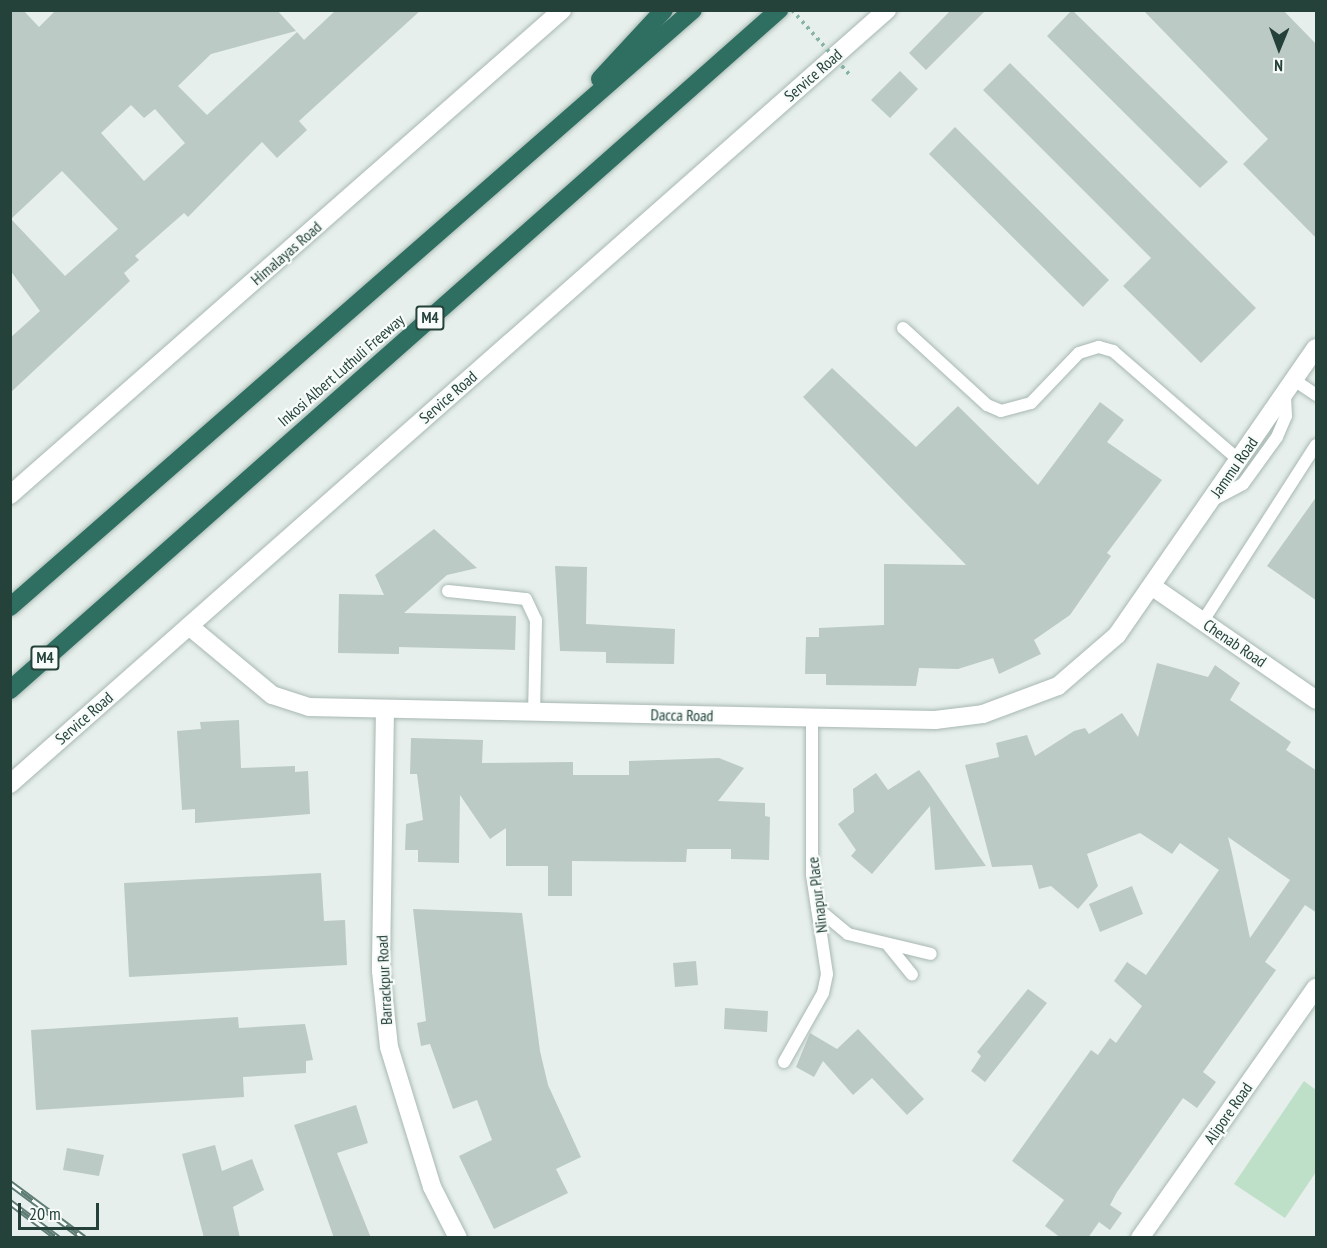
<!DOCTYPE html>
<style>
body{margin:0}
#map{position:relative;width:1327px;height:1248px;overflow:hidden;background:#e6efeb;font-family:"PT Sans Narrow",sans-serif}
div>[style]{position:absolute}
.green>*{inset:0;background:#bfe0c8}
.building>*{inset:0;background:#bbcac4}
.roads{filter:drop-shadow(0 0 2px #a8b8b2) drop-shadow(0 0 2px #a8b8b2)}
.service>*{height:12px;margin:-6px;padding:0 6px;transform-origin:6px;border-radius:6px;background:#fff}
.minor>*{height:18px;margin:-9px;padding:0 9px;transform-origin:9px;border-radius:9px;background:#fff}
.tertiary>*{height:18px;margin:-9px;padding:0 9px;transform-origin:9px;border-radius:9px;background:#fff}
.motorway>*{height:18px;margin:-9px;padding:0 9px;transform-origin:9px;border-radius:9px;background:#2f6f62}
.rail>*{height:7px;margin-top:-3.5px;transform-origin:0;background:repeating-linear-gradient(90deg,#f7fbf9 0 14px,#5f7d75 0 28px);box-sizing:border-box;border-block:2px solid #5f7d75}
.path-bridge>*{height:4px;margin-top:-2px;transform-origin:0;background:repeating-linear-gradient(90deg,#86b3a5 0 3px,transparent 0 7.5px)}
span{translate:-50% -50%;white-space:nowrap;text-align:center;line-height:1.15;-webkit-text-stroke:4.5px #f7fbf9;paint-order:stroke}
.shield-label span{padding:2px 4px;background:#f7fbf9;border:2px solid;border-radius:4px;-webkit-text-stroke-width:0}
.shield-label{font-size:15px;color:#24423a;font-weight:700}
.street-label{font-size:16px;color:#24423a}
.frame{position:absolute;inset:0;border:12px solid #24423a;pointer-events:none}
.north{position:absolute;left:1249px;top:18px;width:60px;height:60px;-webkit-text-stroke:4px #f7fbf9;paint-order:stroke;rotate:181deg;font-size:16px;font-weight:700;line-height:24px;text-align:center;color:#24423a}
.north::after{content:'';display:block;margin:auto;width:21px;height:27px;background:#24423a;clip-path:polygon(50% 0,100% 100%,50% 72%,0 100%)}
.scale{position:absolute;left:18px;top:1203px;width:81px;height:27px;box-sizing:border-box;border:3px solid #24423a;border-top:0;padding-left:8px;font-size:18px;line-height:21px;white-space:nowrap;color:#24423a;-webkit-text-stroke:4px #f7fbf9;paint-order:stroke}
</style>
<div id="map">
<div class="green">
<div style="clip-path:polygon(1304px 1081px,1316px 1090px,1316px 1172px,1285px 1218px,1234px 1184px)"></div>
</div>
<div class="building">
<div style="clip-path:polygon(evenodd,10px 10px,23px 10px,39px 27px,56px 10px,277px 10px,296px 31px,211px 54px,178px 86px,207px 115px,297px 32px,304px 40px,336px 10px,421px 10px,299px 121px,307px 130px,277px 158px,262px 142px,188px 217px,184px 213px,135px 256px,139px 260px,124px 273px,130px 281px,10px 393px,10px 338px,40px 311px,10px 270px,10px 10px,131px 105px,144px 118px,155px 109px,185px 143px,144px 181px,101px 133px,131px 105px,10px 10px,62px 171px,118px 229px,65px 276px,11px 219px,62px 171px)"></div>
<div style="clip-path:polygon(951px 10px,986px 10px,926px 70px,909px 53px)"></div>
<div style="clip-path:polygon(1072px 10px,1228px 162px,1200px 188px,1047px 36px)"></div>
<div style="clip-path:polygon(1143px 10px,1283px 10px,1317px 45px,1317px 239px,1243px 164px,1268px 139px)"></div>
<div style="clip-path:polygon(1010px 63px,1256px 308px,1201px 363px,1123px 286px,1151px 258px,983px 90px)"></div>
<div style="clip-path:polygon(900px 71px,918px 89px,890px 118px,871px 100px)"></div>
<div style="clip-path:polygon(955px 127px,1109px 280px,1083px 307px,929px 154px)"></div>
<div style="clip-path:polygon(832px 368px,916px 447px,958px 406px,1038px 485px,1100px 402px,1124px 420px,1107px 442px,1162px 480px,1107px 553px,1111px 556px,1070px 615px,1034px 640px,1041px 654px,999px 674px,993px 658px,958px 669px,919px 668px,916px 686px,826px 685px,826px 674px,805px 674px,806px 637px,819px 637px,819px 628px,884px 625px,884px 564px,966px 565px,803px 397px)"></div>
<div style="clip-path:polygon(1317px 496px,1317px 601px,1267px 566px)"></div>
<div style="clip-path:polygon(434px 529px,477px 568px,447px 575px,404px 613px,516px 616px,515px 650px,399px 647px,399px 654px,338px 653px,339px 594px,384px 595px,375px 575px)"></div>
<div style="clip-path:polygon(555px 566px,587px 567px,586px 624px,675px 629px,674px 664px,606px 663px,606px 652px,560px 651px)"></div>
<div style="clip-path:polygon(evenodd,1157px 663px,1208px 677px,1215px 665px,1240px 683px,1230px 700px,1291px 742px,1286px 750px,1317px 771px,1317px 913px,1305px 905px,1265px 962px,1276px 970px,1203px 1072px,1216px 1082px,1197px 1108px,1183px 1098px,1117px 1192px,1110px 1205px,1122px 1213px,1110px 1230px,1099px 1222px,1088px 1238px,1061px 1238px,1045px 1226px,1064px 1200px,1012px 1161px,1091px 1050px,1098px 1055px,1110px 1038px,1116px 1043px,1142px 1006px,1114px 981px,1127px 962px,1146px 975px,1219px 870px,1180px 843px,1172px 854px,1140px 833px,1087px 854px,1098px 886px,1078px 909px,1051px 886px,1039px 889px,1032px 865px,992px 867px,965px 765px,999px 757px,996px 743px,1027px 735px,1035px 756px,1074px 731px,1085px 728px,1089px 734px,1122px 713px,1138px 737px,1157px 663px,1228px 837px,1290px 880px,1250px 938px,1232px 853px,1228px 837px)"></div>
<div style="clip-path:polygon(239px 720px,241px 768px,295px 766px,295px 772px,308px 771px,310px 814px,195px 823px,195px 809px,182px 810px,177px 731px,201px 729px,200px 722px)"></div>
<div style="clip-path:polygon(411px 738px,483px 740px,482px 763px,573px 762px,573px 775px,629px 775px,629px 761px,719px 758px,744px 768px,718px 801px,765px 803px,765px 816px,770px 817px,769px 860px,731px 859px,731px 849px,687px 849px,686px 862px,572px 861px,572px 896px,548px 896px,548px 866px,506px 866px,506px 828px,490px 839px,460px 795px,459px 863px,418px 862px,418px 850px,405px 850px,406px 824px,423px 820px,417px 774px,410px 774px)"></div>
<div style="clip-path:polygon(919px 770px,928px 782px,986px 866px,935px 870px,930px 806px,872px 874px,851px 856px,856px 850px,838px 824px,854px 812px,853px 789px,876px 773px,888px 790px)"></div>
<div style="clip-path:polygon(321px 873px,324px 921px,345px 920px,347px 965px,129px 977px,124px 883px)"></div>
<div style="clip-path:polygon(1132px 886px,1143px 914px,1100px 932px,1089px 904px)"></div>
<div style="clip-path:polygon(413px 909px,522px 913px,540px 1051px,548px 1085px,581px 1157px,556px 1169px,568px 1193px,494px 1229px,459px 1156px,492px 1140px,477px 1100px,453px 1109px,430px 1044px,421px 1046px,417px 1023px,426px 1021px)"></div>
<div style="clip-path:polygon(696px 961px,698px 985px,675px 987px,673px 963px)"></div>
<div style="clip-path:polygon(1028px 989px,1047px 1003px,985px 1082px,971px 1071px,981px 1056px,977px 1052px)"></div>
<div style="clip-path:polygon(725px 1008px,768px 1011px,767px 1032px,724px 1029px)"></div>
<div style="clip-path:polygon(238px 1017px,239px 1028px,305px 1024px,313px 1060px,306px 1061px,306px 1073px,243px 1077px,244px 1097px,36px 1110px,31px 1030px)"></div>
<div style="clip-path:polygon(858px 1029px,924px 1099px,907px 1115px,872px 1078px,853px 1095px,823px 1061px,814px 1077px,796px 1067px,810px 1033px,837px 1049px)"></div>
<div style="clip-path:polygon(356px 1105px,368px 1143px,337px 1153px,371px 1238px,334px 1238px,294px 1125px)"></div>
<div style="clip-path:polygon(215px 1145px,222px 1171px,252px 1159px,264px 1190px,233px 1207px,240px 1238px,204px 1238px,182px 1154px)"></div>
<div style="clip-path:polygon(67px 1148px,104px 1155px,99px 1176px,63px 1170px)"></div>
</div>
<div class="roads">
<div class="service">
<div style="left:903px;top:328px;width:114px;rotate:42.5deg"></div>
<div style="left:987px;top:405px;width:15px;rotate:23deg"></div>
<div style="left:1001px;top:411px;width:31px;rotate:-15deg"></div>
<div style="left:1031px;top:403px;width:69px;rotate:-46.2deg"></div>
<div style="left:1079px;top:353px;width:21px;rotate:-17deg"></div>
<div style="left:1099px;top:347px;width:15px;rotate:16deg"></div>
<div style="left:1113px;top:351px;width:167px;rotate:40.9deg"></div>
<div style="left:1294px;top:380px;width:27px;rotate:34deg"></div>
<div style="left:1211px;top:501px;width:36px;rotate:-28deg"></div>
<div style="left:1243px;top:484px;width:58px;rotate:-54.1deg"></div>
<div style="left:1277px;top:437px;width:23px;rotate:-67deg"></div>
<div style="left:1286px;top:416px;width:22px;rotate:-93deg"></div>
<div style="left:448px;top:591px;width:78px;rotate:5.9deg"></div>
<div style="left:526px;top:599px;width:23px;rotate:65deg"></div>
<div style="left:536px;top:620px;width:92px;rotate:91.2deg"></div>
<div style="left:1203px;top:621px;width:209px;rotate:-57.3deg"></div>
<div style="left:817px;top:908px;width:40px;rotate:40deg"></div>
<div style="left:848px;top:934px;width:85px;rotate:13.5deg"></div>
<div style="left:888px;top:945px;width:38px;rotate:51deg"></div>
<div style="left:784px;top:1062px;width:79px;rotate:-60.5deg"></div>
<div style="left:823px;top:993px;width:19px;rotate:-78deg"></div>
<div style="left:827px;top:974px;width:100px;rotate:-98.6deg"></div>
<div style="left:812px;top:875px;width:158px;rotate:-90deg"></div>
</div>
<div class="minor">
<div style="left:1153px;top:587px;width:198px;rotate:34.7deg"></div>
<div style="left:189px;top:626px;width:108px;rotate:39.7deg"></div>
<div style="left:272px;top:695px;width:39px;rotate:18deg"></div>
<div style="left:309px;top:707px;width:626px;rotate:1.19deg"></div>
<div style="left:935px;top:720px;width:48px;rotate:-7.1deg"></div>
<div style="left:983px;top:714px;width:80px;rotate:-20.5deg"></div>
<div style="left:1058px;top:686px;width:78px;rotate:-40.8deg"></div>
<div style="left:1117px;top:635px;width:349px;rotate:-55.3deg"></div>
<div style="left:385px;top:709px;width:262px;rotate:90.9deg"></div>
<div style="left:381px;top:971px;width:76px;rotate:84deg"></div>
<div style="left:389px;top:1047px;width:146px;rotate:72.9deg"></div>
<div style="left:432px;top:1187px;width:57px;rotate:63deg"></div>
<div style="left:1140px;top:1238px;width:306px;rotate:-54.9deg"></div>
</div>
<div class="tertiary">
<div style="left:10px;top:495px;width:735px;rotate:-41.3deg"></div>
<div style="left:10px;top:784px;width:1170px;rotate:-41.43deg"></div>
</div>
<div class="motorway">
<div style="left:600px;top:79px;width:94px;rotate:-47.2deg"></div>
<div style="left:10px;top:607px;width:907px;rotate:-41.16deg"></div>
<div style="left:10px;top:690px;width:1027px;rotate:-41.49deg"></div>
</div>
</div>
<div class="rail">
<div style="left:10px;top:1183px;width:92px;rotate:36.6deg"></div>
<div style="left:10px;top:1202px;width:60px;rotate:36.9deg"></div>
</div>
<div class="path-bridge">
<div style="left:792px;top:10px;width:86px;rotate:48.3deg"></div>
</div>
<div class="shield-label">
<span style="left:430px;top:318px">M4</span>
<span style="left:45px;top:658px">M4</span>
</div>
<div class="street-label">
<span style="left:813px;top:75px;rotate:-41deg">Service Road</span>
<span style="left:286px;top:253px;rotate:-41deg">Himalayas Road</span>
<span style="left:341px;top:370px;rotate:-41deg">Inkosi Albert Luthuli Freeway</span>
<span style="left:448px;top:397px;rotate:-41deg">Service Road</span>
<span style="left:1234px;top:467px;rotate:-55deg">Jammu Road</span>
<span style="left:1235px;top:643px;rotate:34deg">Chenab Road</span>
<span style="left:682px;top:715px;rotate:1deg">Dacca Road</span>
<span style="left:84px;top:718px;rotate:-41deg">Service Road</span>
<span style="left:817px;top:895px;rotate:-97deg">Ninapur Place</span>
<span style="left:384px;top:980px;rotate:-93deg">Barrackpur Road</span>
<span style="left:1228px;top:1113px;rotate:-55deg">Alipore Road</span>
</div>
<div class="frame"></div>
<div class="north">N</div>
<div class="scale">20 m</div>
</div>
